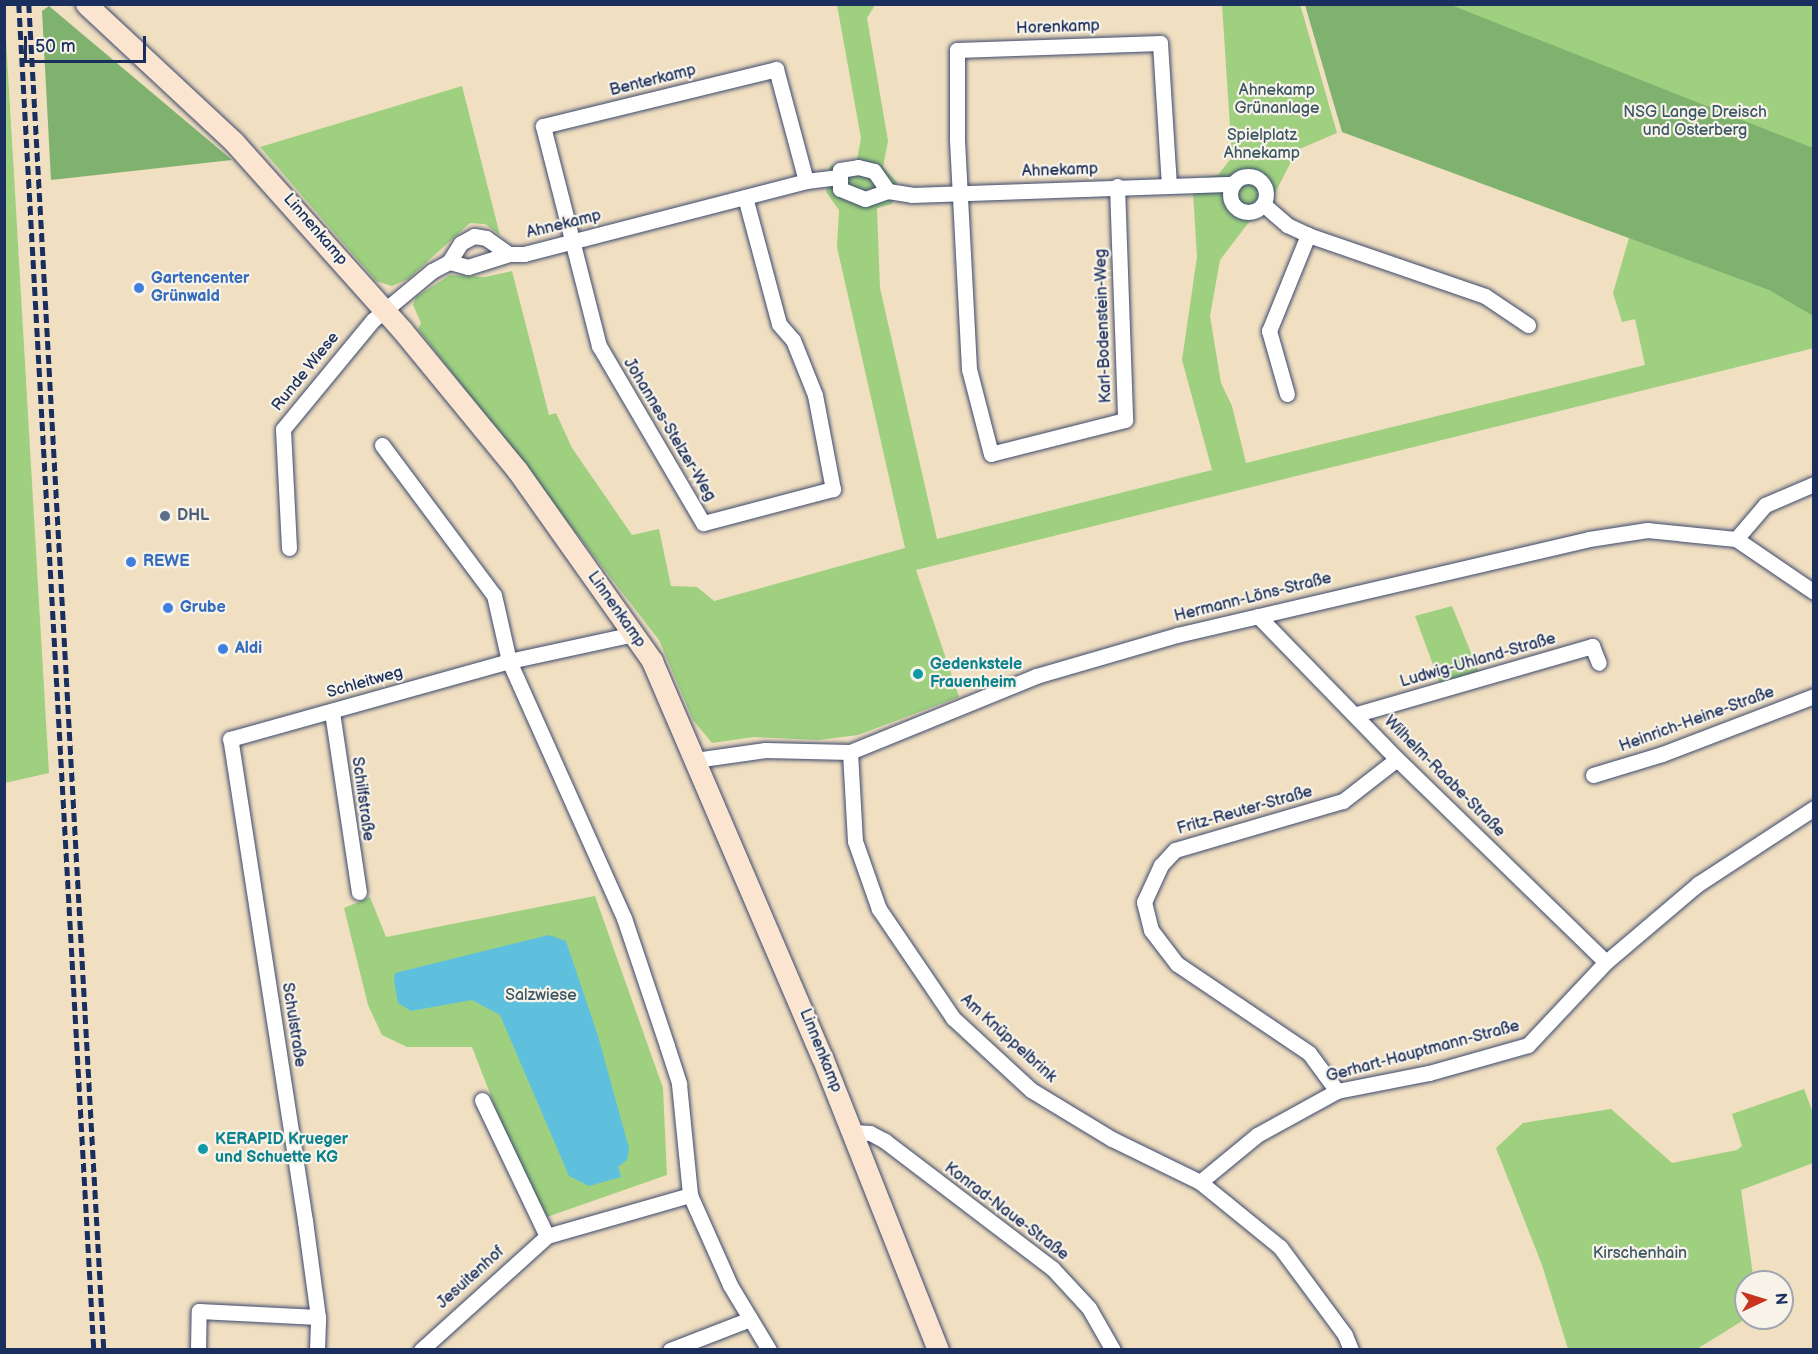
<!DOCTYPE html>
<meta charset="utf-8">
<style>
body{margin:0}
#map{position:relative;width:1818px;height:1354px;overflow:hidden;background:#f1dfc1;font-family:"Balsamiq Sans",sans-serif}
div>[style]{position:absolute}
.green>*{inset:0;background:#9fd080}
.forest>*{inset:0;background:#7fb26e}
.water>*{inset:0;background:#5fc0dd}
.roads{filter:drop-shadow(0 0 2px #3b496d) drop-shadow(0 0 2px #3b496d)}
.minor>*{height:15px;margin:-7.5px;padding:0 7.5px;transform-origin:7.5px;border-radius:7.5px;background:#fff}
.minor>.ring{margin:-7.5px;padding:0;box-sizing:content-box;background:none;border:15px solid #fff;border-radius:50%}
.secondary>*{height:21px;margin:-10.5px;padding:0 10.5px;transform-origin:10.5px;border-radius:10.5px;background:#fce5d0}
.rail>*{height:4.5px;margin-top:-2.25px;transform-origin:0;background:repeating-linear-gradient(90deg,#1b2f5e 0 9px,transparent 0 13.5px)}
.dots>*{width:16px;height:16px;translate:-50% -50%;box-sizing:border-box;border:3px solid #f7f3e8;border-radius:50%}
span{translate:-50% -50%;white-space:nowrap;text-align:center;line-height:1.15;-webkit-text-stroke:4.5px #f7f3e8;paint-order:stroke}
.street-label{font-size:16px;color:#1b2f5e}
.park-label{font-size:16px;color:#3c5766}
.shop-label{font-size:16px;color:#366cbe;font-weight:700}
.left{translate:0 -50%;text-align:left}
.service-label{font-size:16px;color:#4e5e75;font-weight:700}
.culture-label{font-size:16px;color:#0d838f;font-weight:700}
.frame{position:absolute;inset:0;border:6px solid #1b2f5e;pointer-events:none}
.north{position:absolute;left:1734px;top:1270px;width:60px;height:60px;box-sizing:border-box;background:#f7f3e8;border:2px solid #9fa5b1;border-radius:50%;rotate:86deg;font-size:16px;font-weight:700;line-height:24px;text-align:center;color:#1b2f5e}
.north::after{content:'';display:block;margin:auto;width:21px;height:27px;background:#c8321e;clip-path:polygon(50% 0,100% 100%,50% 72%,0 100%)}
.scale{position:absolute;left:24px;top:36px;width:122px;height:27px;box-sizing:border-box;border:3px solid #1b2f5e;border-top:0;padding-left:8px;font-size:18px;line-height:21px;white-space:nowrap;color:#1b2f5e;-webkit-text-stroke:4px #f7f3e8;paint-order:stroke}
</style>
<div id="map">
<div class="green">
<div style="clip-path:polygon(1300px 4px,1337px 133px,1297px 150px,1275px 193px,1274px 212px,1249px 222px,1220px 260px,1210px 316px,1221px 383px,1232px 406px,1246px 463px,1645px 365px,1635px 319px,1622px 322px,1613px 293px,1629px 238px,1770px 290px,1813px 316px,1814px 348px,916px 570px,959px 697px,858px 735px,818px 740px,754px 737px,712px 743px,693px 720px,659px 640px,418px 329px,421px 323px,413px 305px,416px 297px,450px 275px,485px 277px,512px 271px,549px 415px,556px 413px,572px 448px,632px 535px,659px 529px,671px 586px,697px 587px,714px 601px,905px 548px,837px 247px,839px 210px,826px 192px,830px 166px,857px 160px,861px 138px,837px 5px,875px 5px,867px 18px,888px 141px,883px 167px,897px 182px,892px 204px,877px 208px,880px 288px,937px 539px,1212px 470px,1182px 360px,1197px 257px,1193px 192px,1206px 177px,1218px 175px,1232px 157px,1222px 5px)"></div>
<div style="clip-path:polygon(4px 5px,49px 773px,5px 783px,4px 783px)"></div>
<div style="clip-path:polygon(1318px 5px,1813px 5px,1813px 290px)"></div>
<div style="clip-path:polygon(462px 86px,500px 235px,485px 224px,470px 223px,408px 279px,392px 286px,376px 281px,260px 147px)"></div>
<div style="clip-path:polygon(1452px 606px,1480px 675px,1441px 686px,1415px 616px)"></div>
<div style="clip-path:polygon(595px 896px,663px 1088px,667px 1175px,544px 1218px,504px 1130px,472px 1047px,407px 1047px,382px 1035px,368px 1005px,344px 908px,370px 897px,386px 937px)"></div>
<div style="clip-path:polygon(1804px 1089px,1813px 1113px,1813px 1163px,1741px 1190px,1754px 1282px,1746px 1282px,1747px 1318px,1697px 1349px,1568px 1349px,1542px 1265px,1496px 1148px,1523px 1123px,1611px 1109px,1672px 1163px,1737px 1150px,1742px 1146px,1732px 1114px)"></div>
</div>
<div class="forest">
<div style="clip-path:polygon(1305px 5px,1451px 5px,1813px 148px,1813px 316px,1769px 290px,1342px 132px)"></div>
<div style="clip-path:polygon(49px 6px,232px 160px,51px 180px,42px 11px)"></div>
</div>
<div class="water">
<div style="clip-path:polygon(549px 935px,566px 941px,598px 1036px,629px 1148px,627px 1160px,618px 1167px,621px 1177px,589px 1186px,569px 1176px,500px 1015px,472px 1000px,411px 1011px,398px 1003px,394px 981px,395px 973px)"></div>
</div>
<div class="roads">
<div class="minor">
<div style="left:858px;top:167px;width:16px;rotate:14deg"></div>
<div style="left:874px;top:171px;width:24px;rotate:55deg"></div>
<div style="left:888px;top:191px;width:24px;rotate:161deg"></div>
<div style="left:865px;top:199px;width:27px;rotate:-158deg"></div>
<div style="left:840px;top:189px;width:19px;rotate:-90deg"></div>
<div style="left:840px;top:170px;width:18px;rotate:-9deg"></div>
<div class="ring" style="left:1230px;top:176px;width:21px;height:21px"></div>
<div style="left:1117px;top:186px;width:234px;rotate:88deg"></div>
<div style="left:1125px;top:420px;width:138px;rotate:165.8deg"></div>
<div style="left:991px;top:454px;width:88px;rotate:-104.5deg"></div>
<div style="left:969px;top:369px;width:232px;rotate:-93deg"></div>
<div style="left:957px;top:137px;width:87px;rotate:-90deg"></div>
<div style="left:957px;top:50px;width:203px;rotate:-2deg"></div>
<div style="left:1160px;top:43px;width:142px;rotate:86.4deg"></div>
<div style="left:888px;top:191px;width:24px;rotate:9deg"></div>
<div style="left:912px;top:195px;width:322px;rotate:-2deg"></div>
<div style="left:745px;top:197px;width:131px;rotate:75deg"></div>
<div style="left:779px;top:324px;width:21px;rotate:49deg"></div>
<div style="left:793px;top:340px;width:59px;rotate:68.2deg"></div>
<div style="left:815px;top:395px;width:96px;rotate:79.2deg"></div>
<div style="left:833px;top:489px;width:134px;rotate:165.3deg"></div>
<div style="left:703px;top:523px;width:205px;rotate:-120.4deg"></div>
<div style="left:599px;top:346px;width:227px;rotate:-104.3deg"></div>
<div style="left:543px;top:126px;width:240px;rotate:-13.7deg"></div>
<div style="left:776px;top:69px;width:116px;rotate:75deg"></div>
<div style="left:1263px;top:204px;width:32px;rotate:41deg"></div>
<div style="left:1287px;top:225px;width:23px;rotate:25deg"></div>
<div style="left:1308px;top:235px;width:187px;rotate:19deg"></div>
<div style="left:1485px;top:296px;width:52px;rotate:34deg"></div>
<div style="left:474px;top:236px;width:12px;rotate:9deg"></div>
<div style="left:486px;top:238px;width:28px;rotate:35deg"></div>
<div style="left:509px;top:254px;width:43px;rotate:162.4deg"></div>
<div style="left:468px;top:267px;width:20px;rotate:-165deg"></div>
<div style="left:449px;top:262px;width:22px;rotate:-58deg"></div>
<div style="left:461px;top:243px;width:15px;rotate:-28deg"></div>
<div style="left:509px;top:254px;width:15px"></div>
<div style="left:524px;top:254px;width:291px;rotate:-14.5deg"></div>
<div style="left:806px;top:181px;width:31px;rotate:-7deg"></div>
<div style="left:1287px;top:394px;width:66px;rotate:-105.9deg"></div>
<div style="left:1269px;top:331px;width:104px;rotate:-67.9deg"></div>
<div style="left:382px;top:445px;width:187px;rotate:53.3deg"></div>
<div style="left:494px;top:595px;width:68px;rotate:77.2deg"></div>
<div style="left:509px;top:661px;width:282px;rotate:65.9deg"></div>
<div style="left:624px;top:918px;width:135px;rotate:71.4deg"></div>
<div style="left:667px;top:1046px;width:40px;rotate:72deg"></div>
<div style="left:679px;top:1084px;width:112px;rotate:84.3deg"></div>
<div style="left:690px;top:1195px;width:98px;rotate:66deg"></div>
<div style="left:730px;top:1285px;width:76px;rotate:59deg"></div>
<div style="left:1736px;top:539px;width:45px;rotate:-49.5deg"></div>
<div style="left:1765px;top:505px;width:53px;rotate:-23.2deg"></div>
<div style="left:289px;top:548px;width:119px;rotate:-92.9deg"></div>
<div style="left:283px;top:429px;width:141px;rotate:-50.5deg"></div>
<div style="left:373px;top:320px;width:77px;rotate:-39.7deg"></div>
<div style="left:432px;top:271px;width:19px;rotate:-28deg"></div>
<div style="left:1258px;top:616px;width:199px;rotate:45.8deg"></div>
<div style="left:1397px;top:759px;width:291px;rotate:44.2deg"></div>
<div style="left:332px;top:712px;width:182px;rotate:81.5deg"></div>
<div style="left:1357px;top:714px;width:245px;rotate:-16.1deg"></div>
<div style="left:1592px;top:646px;width:18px;rotate:68deg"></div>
<div style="left:850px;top:752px;width:89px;rotate:86.8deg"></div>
<div style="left:855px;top:841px;width:72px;rotate:70.6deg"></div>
<div style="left:879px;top:909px;width:132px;rotate:55.8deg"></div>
<div style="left:953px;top:1018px;width:106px;rotate:42.7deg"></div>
<div style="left:1031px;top:1090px;width:95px;rotate:31.2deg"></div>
<div style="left:1112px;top:1139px;width:98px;rotate:26deg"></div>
<div style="left:1200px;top:1182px;width:103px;rotate:39.1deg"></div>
<div style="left:1280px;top:1247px;width:109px;rotate:53.5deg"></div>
<div style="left:1345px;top:1335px;width:16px;rotate:68deg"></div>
<div style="left:695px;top:760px;width:71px;rotate:-8.1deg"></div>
<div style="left:765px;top:750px;width:85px;rotate:1.3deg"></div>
<div style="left:850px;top:752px;width:201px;rotate:-22.2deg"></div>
<div style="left:1036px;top:676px;width:147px;rotate:-16.2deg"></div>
<div style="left:1177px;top:635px;width:423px;rotate:-13.1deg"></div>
<div style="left:1589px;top:539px;width:59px;rotate:-8.8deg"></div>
<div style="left:1647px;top:530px;width:89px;rotate:5.8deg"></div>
<div style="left:1736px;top:539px;width:94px;rotate:34.2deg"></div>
<div style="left:1593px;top:775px;width:72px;rotate:-16.9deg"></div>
<div style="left:1662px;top:754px;width:163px;rotate:-20.9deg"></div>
<div style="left:1337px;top:1091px;width:47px;rotate:-126.4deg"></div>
<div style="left:1309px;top:1053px;width:159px;rotate:-146deg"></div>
<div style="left:1177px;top:964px;width:43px;rotate:-127.4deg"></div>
<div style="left:1151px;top:930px;width:29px;rotate:-104deg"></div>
<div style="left:1144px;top:902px;width:41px;rotate:-65.3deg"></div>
<div style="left:1161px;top:865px;width:21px;rotate:-47deg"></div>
<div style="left:1175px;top:850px;width:175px;rotate:-16.3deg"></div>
<div style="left:1343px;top:801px;width:68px;rotate:-37.9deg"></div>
<div style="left:482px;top:1100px;width:151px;rotate:64.5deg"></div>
<div style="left:853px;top:1132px;width:17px;rotate:3deg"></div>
<div style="left:870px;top:1133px;width:17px;rotate:28deg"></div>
<div style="left:885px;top:1141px;width:210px;rotate:37.3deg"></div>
<div style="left:1052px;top:1268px;width:54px;rotate:47.2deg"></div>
<div style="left:1089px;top:1308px;width:48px;rotate:60.3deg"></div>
<div style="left:1200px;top:1182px;width:74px;rotate:-39.5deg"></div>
<div style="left:1257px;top:1135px;width:91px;rotate:-28.8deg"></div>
<div style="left:1337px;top:1091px;width:94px;rotate:-11.1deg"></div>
<div style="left:1429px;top:1073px;width:103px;rotate:-15.8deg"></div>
<div style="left:1528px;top:1045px;width:114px;rotate:-46.8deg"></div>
<div style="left:1606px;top:962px;width:121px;rotate:-40.3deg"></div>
<div style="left:1698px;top:884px;width:139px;rotate:-33.2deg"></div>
<div style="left:198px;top:1350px;width:39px;rotate:-89deg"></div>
<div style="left:199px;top:1311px;width:119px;rotate:2.9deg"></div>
<div style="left:317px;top:1350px;width:33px;rotate:-88deg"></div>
<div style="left:318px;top:1317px;width:97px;rotate:-97.7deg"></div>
<div style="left:305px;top:1221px;width:488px;rotate:-98.8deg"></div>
<div style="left:230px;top:739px;width:290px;rotate:-15.6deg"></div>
<div style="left:509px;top:661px;width:128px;rotate:-12.2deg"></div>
<div style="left:421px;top:1350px;width:170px;rotate:-42.1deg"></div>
<div style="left:547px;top:1236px;width:149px;rotate:-16deg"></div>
<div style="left:670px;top:1350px;width:86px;rotate:-21.2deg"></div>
</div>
<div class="secondary">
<div style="left:86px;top:4px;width:202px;rotate:43deg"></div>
<div style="left:234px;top:142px;width:252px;rotate:48.2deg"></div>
<div style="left:402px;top:330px;width:181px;rotate:50.6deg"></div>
<div style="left:517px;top:470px;width:234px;rotate:54.7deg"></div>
<div style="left:652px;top:661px;width:431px;rotate:66.8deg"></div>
<div style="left:822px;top:1057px;width:315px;rotate:68.4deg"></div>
</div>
</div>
<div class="rail">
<div style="left:19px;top:4px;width:1348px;rotate:86.81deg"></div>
<div style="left:29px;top:4px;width:1348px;rotate:86.81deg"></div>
</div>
<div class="dots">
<div style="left:139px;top:288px;background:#3f7fe0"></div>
<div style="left:165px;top:516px;background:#5c6f8a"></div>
<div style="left:131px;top:562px;background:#3f7fe0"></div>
<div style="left:168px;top:608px;background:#3f7fe0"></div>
<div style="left:223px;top:649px;background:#3f7fe0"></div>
<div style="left:918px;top:674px;background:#0f9aa8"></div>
<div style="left:203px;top:1149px;background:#0f9aa8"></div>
</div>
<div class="street-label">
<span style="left:1058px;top:28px;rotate:-2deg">Horenkamp</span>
<span style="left:653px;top:81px;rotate:-14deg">Benterkamp</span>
<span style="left:1060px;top:171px;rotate:-2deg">Ahnekamp</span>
<span style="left:564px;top:225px;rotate:-14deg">Ahnekamp</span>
<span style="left:315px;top:230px;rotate:49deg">Linnenkamp</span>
<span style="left:1104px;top:326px;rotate:-92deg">Karl-Bodenstein-Weg</span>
<span style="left:306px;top:372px;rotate:-51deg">Runde Wiese</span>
<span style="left:669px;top:430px;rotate:59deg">Johannes-Stelzer-Weg</span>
<span style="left:1253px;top:598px;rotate:-14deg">Hermann-Löns-Straße</span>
<span style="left:616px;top:610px;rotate:55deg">Linnenkamp</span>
<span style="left:1478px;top:661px;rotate:-16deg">Ludwig-Uhland-Straße</span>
<span style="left:365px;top:683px;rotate:-16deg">Schleitweg</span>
<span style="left:1697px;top:720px;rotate:-20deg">Heinrich-Heine-Straße</span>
<span style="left:1444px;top:777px;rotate:45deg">Wilhelm-Raabe-Straße</span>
<span style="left:362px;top:799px;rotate:82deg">Schilfstraße</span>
<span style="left:1245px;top:811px;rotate:-16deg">Fritz-Reuter-Straße</span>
<span style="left:293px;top:1025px;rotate:81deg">Schulstraße</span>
<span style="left:1008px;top:1039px;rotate:42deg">Am Knüppelbrink</span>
<span style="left:820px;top:1051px;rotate:68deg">Linnenkamp</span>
<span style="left:1423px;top:1052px;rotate:-15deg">Gerhart-Hauptmann-Straße</span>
<span style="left:1006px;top:1212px;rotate:37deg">Konrad-Naue-Straße</span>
<span style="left:471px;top:1278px;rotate:-42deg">Jesuitenhof</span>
</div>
<div class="park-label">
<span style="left:1277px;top:100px">Ahnekamp<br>Grünanlage</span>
<span style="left:1695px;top:122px">NSG Lange Dreisch<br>und Osterberg</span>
<span style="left:1262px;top:145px">Spielplatz<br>Ahnekamp</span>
<span style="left:541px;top:996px">Salzwiese</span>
<span style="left:1640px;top:1254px">Kirschenhain</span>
</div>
<div class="shop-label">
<span class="left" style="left:151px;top:288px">Gartencenter<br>Grünwald</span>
<span class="left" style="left:143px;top:562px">REWE</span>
<span class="left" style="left:180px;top:608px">Grube</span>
<span class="left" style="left:235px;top:649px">Aldi</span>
</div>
<div class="service-label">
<span class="left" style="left:177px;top:516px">DHL</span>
</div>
<div class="culture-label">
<span class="left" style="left:930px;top:674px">Gedenkstele<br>Frauenheim</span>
<span class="left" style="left:215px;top:1149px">KERAPID Krueger<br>und Schuette KG</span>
</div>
<div class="frame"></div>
<div class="north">N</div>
<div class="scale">50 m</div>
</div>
